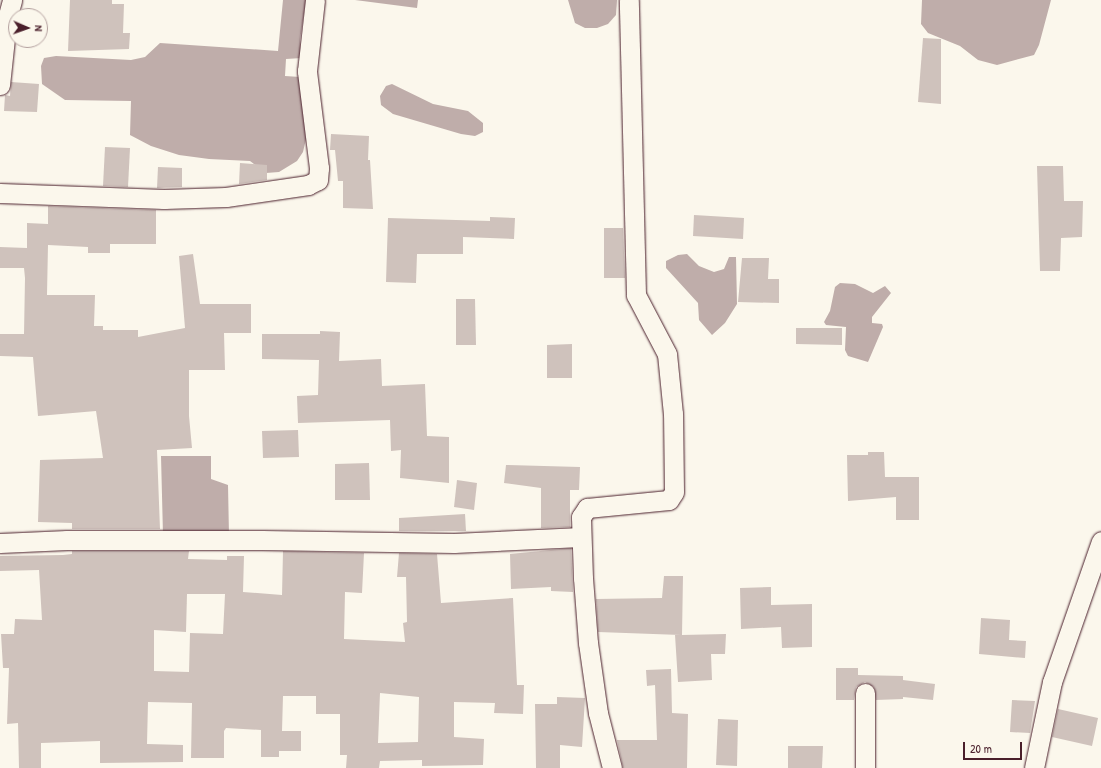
<!DOCTYPE html>
<style>
body{margin:0}
#map{position:relative;width:1101px;height:768px;overflow:hidden;background:#fbf7ec;font-family:"Patrick Hand",sans-serif}
div>[style]{position:absolute}
.water>*{inset:0;background:#bfadaa}
.building>*{inset:0;background:#cfc2bc}
.roads{filter:drop-shadow(0 0 1px #4a1f2b) drop-shadow(0 0 1px #4a1f2b)}
.minor>*{height:19px;margin:-9.5px;padding:0 9.5px;transform-origin:9.5px;border-radius:9.5px;background:#fbf7ec}
span{translate:-50% -50%;white-space:nowrap;text-align:center;line-height:1.15;-webkit-text-stroke:3.5px #fbf7ec;paint-order:stroke}
.north{position:absolute;left:8px;top:8px;width:40px;height:40px;box-sizing:border-box;background:#fbf7ec;border:1px solid #b4a19f;border-radius:50%;rotate:92deg;font-size:11px;font-weight:700;line-height:16px;text-align:center;color:#4a1f2b}
.north::after{content:'';display:block;margin:auto;width:14px;height:18px;background:#4a1f2b;clip-path:polygon(50% 0,100% 100%,50% 72%,0 100%)}
.scale{position:absolute;left:963px;top:742px;width:59px;height:18px;box-sizing:border-box;border:2px solid #4a1f2b;border-top:0;padding-left:5px;font-size:12px;line-height:14px;white-space:nowrap;color:#4a1f2b;-webkit-text-stroke:3px #fbf7ec;paint-order:stroke}
</style>
<div id="map">
<div class="water">
<div style="clip-path:polygon(283px 0,306px 0,300px 40px,302px 58px,286px 59px,285px 76px,300px 77px,306px 139px,303px 152px,297px 161px,279px 172px,266px 173px,250px 161px,209px 159px,179px 155px,151px 146px,130px 135px,131px 101px,65px 100px,42px 84px,41px 66px,44px 58px,56px 56px,131px 60px,145px 57px,160px 43px,278px 51px)"></div>
<div style="clip-path:polygon(355px 0,418px 0,417px 8px)"></div>
<div style="clip-path:polygon(568px 0,617px 0,616px 15px,608px 24px,597px 28px,585px 28px,575px 23px)"></div>
<div style="clip-path:polygon(922px 0,1051px 0,1039px 45px,1034px 55px,997px 65px,978px 60px,960px 46px,928px 33px,921px 24px)"></div>
<div style="clip-path:polygon(392px 84px,433px 104px,468px 111px,483px 123px,483px 132px,475px 136px,461px 134px,393px 114px,381px 105px,380px 96px,386px 86px)"></div>
<div style="clip-path:polygon(687px 254px,699px 266px,714px 272px,724px 269px,729px 257px,736px 257px,737px 304px,725px 323px,712px 335px,699px 320px,698px 303px,666px 268px,666px 261px,678px 255px)"></div>
<div style="clip-path:polygon(840px 283px,855px 284px,873px 293px,885px 286px,891px 293px,872px 317px,872px 323px,882px 324px,883px 327px,868px 362px,848px 356px,845px 350px,846px 327px,826px 325px,824px 322px,830px 311px,835px 287px)"></div>
<div style="clip-path:polygon(161px 456px,211px 456px,211px 479px,228px 485px,229px 535px,163px 535px)"></div>
</div>
<div class="building">
<div style="clip-path:polygon(70px 0,112px 0,112px 4px,124px 4px,123px 33px,130px 33px,129px 49px,68px 51px)"></div>
<div style="clip-path:polygon(923px 38px,941px 39px,941px 104px,918px 102px)"></div>
<div style="clip-path:polygon(11px 82px,39px 84px,37px 112px,4px 111px,5px 95px,10px 96px)"></div>
<div style="clip-path:polygon(331px 134px,369px 136px,368px 160px,370px 160px,373px 209px,343px 208px,343px 181px,338px 181px,335px 150px,330px 150px)"></div>
<div style="clip-path:polygon(105px 147px,130px 148px,128px 187px,103px 186px)"></div>
<div style="clip-path:polygon(240px 163px,267px 165px,267px 180px,239px 184px)"></div>
<div style="clip-path:polygon(1037px 166px,1063px 166px,1064px 201px,1083px 201px,1082px 237px,1061px 238px,1060px 271px,1040px 271px)"></div>
<div style="clip-path:polygon(158px 167px,182px 168px,182px 187px,157px 188px)"></div>
<div style="clip-path:polygon(48px 206px,156px 210px,156px 244px,110px 244px,110px 253px,88px 253px,88px 247px,48px 245px,47px 295px,95px 295px,94px 326px,103px 326px,103px 330px,138px 330px,138px 337px,185px 328px,179px 256px,193px 254px,200px 304px,251px 304px,251px 333px,224px 333px,225px 370px,189px 370px,189px 416px,192px 448px,157px 450px,160px 529px,72px 529px,72px 523px,38px 522px,40px 460px,103px 458px,96px 411px,38px 416px,33px 357px,0 356px,0 334px,24px 334px,25px 278px,24px 268px,0 268px,0 247px,27px 248px,27px 223px,48px 224px)"></div>
<div style="clip-path:polygon(694px 215px,744px 218px,743px 239px,693px 236px)"></div>
<div style="clip-path:polygon(490px 217px,515px 218px,514px 239px,463px 237px,463px 254px,417px 254px,416px 283px,386px 282px,388px 218px,490px 221px)"></div>
<div style="clip-path:polygon(604px 228px,623px 228px,625px 278px,604px 278px)"></div>
<div style="clip-path:polygon(742px 258px,769px 258px,768px 279px,779px 279px,779px 303px,738px 302px)"></div>
<div style="clip-path:polygon(456px 299px,475px 299px,476px 345px,456px 345px)"></div>
<div style="clip-path:polygon(796px 328px,842px 328px,842px 345px,796px 344px)"></div>
<div style="clip-path:polygon(320px 331px,340px 332px,339px 361px,381px 359px,382px 386px,425px 384px,427px 436px,449px 437px,449px 483px,400px 478px,401px 450px,391px 451px,390px 420px,298px 423px,297px 396px,318px 395px,319px 360px,262px 359px,262px 334px,320px 334px)"></div>
<div style="clip-path:polygon(572px 344px,572px 378px,547px 378px,547px 345px)"></div>
<div style="clip-path:polygon(298px 430px,299px 457px,263px 458px,262px 431px)"></div>
<div style="clip-path:polygon(868px 452px,884px 452px,885px 477px,919px 477px,919px 520px,896px 520px,896px 497px,848px 501px,847px 455px,868px 455px)"></div>
<div style="clip-path:polygon(369px 463px,370px 500px,335px 500px,335px 464px)"></div>
<div style="clip-path:polygon(506px 465px,580px 467px,579px 490px,570px 490px,570px 527px,541px 528px,541px 488px,504px 483px)"></div>
<div style="clip-path:polygon(457px 480px,477px 483px,474px 510px,454px 507px)"></div>
<div style="clip-path:polygon(465px 514px,466px 531px,399px 531px,399px 518px)"></div>
<div style="clip-path:polygon(571px 548px,573px 592px,551px 591px,551px 587px,511px 589px,510px 554px)"></div>
<div style="clip-path:polygon(evenodd,72px 551px,189px 551px,188px 559px,227px 560px,227px 556px,244px 556px,243px 592px,282px 595px,283px 551px,364px 553px,362px 593px,345px 592px,344px 639px,405px 642px,403px 623px,407px 622px,406px 577px,397px 577px,399px 553px,437px 554px,441px 603px,513px 598px,517px 685px,524px 685px,523px 714px,494px 713px,495px 703px,454px 702px,454px 737px,484px 739px,483px 765px,422px 766px,422px 760px,380px 761px,379px 768px,346px 768px,347px 755px,340px 755px,340px 714px,316px 714px,316px 696px,283px 696px,282px 731px,301px 731px,301px 751px,279px 751px,279px 757px,261px 757px,261px 730px,226px 728px,224px 731px,224px 758px,191px 758px,192px 703px,148px 702px,147px 744px,183px 745px,183px 762px,100px 763px,100px 741px,41px 743px,41px 768px,19px 768px,18px 723px,7px 724px,9px 668px,3px 668px,1px 634px,14px 634px,15px 619px,42px 620px,39px 570px,0 571px,0 556px,63px 555px,72px 554px,72px 551px,187px 594px,225px 594px,223px 634px,190px 633px,189px 672px,154px 671px,154px 630px,186px 632px,187px 594px,72px 551px,380px 693px,419px 697px,418px 742px,378px 743px,380px 693px)"></div>
<div style="clip-path:polygon(664px 576px,683px 576px,682px 635px,726px 634px,725px 654px,711px 654px,712px 680px,678px 682px,675px 635px,681px 635px,598px 632px,596px 599px,662px 598px)"></div>
<div style="clip-path:polygon(771px 587px,771px 605px,812px 604px,812px 647px,782px 648px,781px 627px,741px 629px,740px 588px)"></div>
<div style="clip-path:polygon(981px 618px,1010px 620px,1009px 640px,1026px 641px,1025px 658px,979px 654px)"></div>
<div style="clip-path:polygon(836px 668px,858px 668px,858px 675px,903px 676px,903px 680px,935px 684px,933px 700px,903px 697px,903px 699px,876px 700px,874px 687px,865px 682px,856px 687px,854px 700px,836px 700px)"></div>
<div style="clip-path:polygon(671px 669px,672px 713px,688px 714px,687px 768px,623px 768px,617px 740px,657px 740px,655px 685px,647px 686px,646px 670px)"></div>
<div style="clip-path:polygon(557px 697px,585px 698px,582px 747px,560px 745px,560px 768px,536px 768px,535px 704px,557px 704px)"></div>
<div style="clip-path:polygon(1012px 700px,1035px 701px,1030px 733px,1010px 732px)"></div>
<div style="clip-path:polygon(1058px 709px,1098px 718px,1092px 746px,1052px 737px)"></div>
<div style="clip-path:polygon(718px 719px,738px 720px,737px 766px,716px 765px)"></div>
<div style="clip-path:polygon(788px 746px,823px 746px,822px 768px,788px 768px)"></div>
</div>
<div class="roads">
<div class="minor">
<div style="left:0;top:85px;width:66px;rotate:-83.9deg"></div>
<div style="left:7px;top:19px;width:20px;rotate:-75deg"></div>
<div style="left:0;top:193px;width:164px;rotate:2.1deg"></div>
<div style="left:164px;top:199px;width:62px;rotate:-1.8deg"></div>
<div style="left:226px;top:197px;width:83px;rotate:-8.3deg"></div>
<div style="left:308px;top:185px;width:11px;rotate:-27deg"></div>
<div style="left:318px;top:180px;width:12px;rotate:-85deg"></div>
<div style="left:319px;top:168px;width:98px;rotate:-97.1deg"></div>
<div style="left:307px;top:71px;width:71px;rotate:-83.6deg"></div>
<div style="left:0;top:543px;width:67px;rotate:-2.6deg"></div>
<div style="left:67px;top:540px;width:195px"></div>
<div style="left:262px;top:540px;width:192px;rotate:0.9deg"></div>
<div style="left:454px;top:543px;width:127px;rotate:-2.7deg"></div>
<div style="left:865px;top:693px;width:75px;rotate:90deg"></div>
<div style="left:612px;top:768px;width:57px;rotate:-104.3deg"></div>
<div style="left:598px;top:713px;width:71px;rotate:-98.1deg"></div>
<div style="left:588px;top:643px;width:65px;rotate:-94.4deg"></div>
<div style="left:583px;top:578px;width:61px;rotate:-91.9deg"></div>
<div style="left:581px;top:517px;width:11px;rotate:-56deg"></div>
<div style="left:587px;top:508px;width:82px;rotate:-5.6deg"></div>
<div style="left:669px;top:500px;width:9px;rotate:-58deg"></div>
<div style="left:674px;top:492px;width:78px;rotate:-90.7deg"></div>
<div style="left:673px;top:414px;width:60px;rotate:-95.7deg"></div>
<div style="left:667px;top:354px;width:67px;rotate:-117.7deg"></div>
<div style="left:636px;top:295px;width:295px;rotate:-91.4deg"></div>
<div style="left:1034px;top:768px;width:88px;rotate:-78.2deg"></div>
<div style="left:1052px;top:682px;width:149px;rotate:-70.8deg"></div>
</div>
</div>
<div class="north">N</div>
<div class="scale">20 m</div>
</div>
